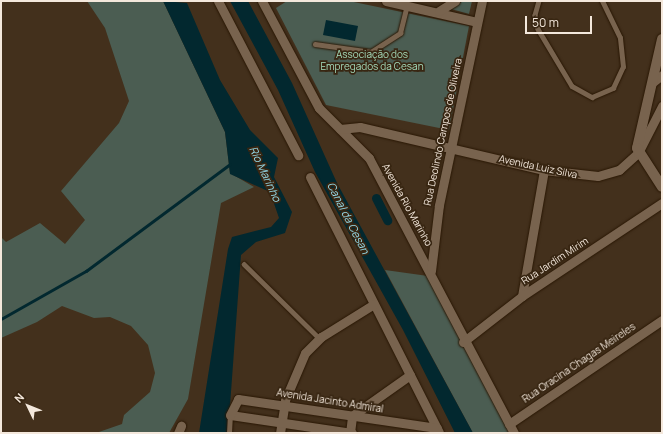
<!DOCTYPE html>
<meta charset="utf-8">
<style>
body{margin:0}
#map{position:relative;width:663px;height:434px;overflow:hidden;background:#43301c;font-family:Manrope,sans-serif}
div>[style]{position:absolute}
.green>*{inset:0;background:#4b5d52}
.water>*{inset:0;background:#02282f}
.stream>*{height:2.5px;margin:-1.25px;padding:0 1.25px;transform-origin:1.25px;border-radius:1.25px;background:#02282f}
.canal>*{height:9px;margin:-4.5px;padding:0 4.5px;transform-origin:4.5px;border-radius:4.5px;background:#02282f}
.roads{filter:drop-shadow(0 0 1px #291704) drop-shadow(0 0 1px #291704)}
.lane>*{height:4.5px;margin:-2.25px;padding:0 2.25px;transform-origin:2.25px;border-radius:2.25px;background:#78634e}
.street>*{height:9px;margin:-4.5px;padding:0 4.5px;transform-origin:4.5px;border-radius:4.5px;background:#78634e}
.secondary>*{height:10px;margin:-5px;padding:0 5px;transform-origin:5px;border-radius:5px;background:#78634e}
span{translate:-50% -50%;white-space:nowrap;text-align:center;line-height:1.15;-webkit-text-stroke:3.5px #382612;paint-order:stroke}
.park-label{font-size:10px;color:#a5ddbd}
.street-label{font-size:10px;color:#f4e8dc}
.water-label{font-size:11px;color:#95dbea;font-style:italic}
.frame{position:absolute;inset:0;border:2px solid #f4e8dc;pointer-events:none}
.north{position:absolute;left:8px;top:386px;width:40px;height:40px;-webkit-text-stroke:3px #382612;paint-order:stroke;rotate:313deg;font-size:11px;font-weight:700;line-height:16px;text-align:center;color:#f4e8dc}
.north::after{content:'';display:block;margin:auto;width:14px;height:18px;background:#f4e8dc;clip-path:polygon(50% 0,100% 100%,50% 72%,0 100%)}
.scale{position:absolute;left:525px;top:16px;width:67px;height:18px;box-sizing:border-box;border:2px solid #f4e8dc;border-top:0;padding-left:5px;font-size:12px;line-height:14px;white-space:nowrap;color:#f4e8dc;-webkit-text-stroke:3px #382612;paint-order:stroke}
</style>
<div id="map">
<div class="green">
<div style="clip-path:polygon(87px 1px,163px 1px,225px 132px,230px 173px,254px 187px,221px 203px,188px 399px,169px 433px,96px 433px,122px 424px,124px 415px,150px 392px,155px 373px,148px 345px,131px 326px,110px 317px,94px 318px,62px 306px,37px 322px,1px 338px,1px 237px,6px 242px,40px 223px,65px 244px,85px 220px,61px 191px,119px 123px,129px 101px,105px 28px)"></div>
<div style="clip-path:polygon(287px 1px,349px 1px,469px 26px,449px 130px,326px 105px,276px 8px)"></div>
<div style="clip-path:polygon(463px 1px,472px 1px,469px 14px,451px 9px)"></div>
<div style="clip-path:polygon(385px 270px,428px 276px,510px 433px,473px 433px)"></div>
</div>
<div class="water">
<div style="clip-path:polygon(163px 1px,187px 3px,220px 80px,250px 130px,278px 158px,274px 177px,292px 212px,285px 233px,256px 242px,241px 255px,228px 433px,199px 433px,228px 249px,232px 237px,271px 227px,279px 218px,270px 192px,230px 174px,225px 132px)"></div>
<div style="clip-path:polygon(230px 1px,248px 1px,292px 83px,337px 183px,473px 433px,455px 433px,403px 330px,315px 172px,278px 90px)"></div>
<div style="clip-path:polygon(326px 20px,358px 26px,355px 41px,323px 35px)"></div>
</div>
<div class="stream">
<div style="left:1px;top:319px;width:98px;rotate:-29.5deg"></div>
<div style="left:86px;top:271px;width:179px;rotate:-36.6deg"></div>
</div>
<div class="canal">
<div style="left:376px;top:198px;width:25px;rotate:63deg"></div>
</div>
<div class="roads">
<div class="lane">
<div style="left:539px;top:1px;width:15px;rotate:106deg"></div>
<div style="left:535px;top:15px;width:14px;rotate:78deg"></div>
<div style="left:538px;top:29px;width:66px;rotate:59.2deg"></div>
<div style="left:572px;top:86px;width:23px;rotate:29deg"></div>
<div style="left:592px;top:97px;width:23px;rotate:-23deg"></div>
<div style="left:613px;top:88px;width:23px;rotate:-65deg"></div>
<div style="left:623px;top:67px;width:29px;rotate:-96deg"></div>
<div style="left:620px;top:38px;width:41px;rotate:-115.9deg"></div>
<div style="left:315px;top:44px;width:57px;rotate:8.1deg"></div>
<div style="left:371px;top:52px;width:35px;rotate:-33deg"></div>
<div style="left:400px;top:33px;width:29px;rotate:-76deg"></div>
<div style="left:244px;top:264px;width:105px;rotate:44.6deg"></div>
<div style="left:229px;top:433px;width:18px;rotate:-87deg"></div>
</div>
<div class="street">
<div style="left:218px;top:1px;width:174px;rotate:62.5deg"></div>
<div style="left:262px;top:1px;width:121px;rotate:62deg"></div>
<div style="left:319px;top:108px;width:71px;rotate:45deg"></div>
<div style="left:369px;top:158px;width:311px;rotate:62.2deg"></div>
<div style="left:386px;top:1px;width:93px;rotate:13deg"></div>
<div style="left:439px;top:11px;width:19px;rotate:-32deg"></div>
<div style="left:653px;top:82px;width:11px;rotate:-38deg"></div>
<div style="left:340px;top:129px;width:20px;rotate:-6deg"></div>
<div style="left:360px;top:127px;width:189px;rotate:13.2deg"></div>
<div style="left:544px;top:170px;width:54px;rotate:6.3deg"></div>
<div style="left:598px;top:176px;width:22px;rotate:-16deg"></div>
<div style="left:619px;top:170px;width:25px;rotate:-42deg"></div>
<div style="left:638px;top:153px;width:53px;rotate:-62.9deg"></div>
<div style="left:310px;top:177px;width:286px;rotate:63.2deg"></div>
<div style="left:431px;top:271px;width:66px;rotate:-83.1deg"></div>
<div style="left:439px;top:205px;width:208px;rotate:-78.1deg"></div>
<div style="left:522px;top:296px;width:128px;rotate:-80.1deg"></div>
<div style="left:463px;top:342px;width:75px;rotate:-37.9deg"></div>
<div style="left:522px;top:296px;width:168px;rotate:-33.6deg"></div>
<div style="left:509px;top:424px;width:185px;rotate:-34.2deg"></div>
<div style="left:178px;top:433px;width:8px;rotate:-67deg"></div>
<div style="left:280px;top:433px;width:33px;rotate:-81deg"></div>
<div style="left:285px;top:400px;width:51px;rotate:-66.9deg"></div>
<div style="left:305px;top:353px;width:23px;rotate:-45deg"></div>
<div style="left:321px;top:337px;width:62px;rotate:-31.9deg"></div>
<div style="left:350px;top:433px;width:17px;rotate:-83deg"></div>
<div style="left:352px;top:416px;width:71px;rotate:-35.3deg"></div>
<div style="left:352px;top:433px;width:123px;rotate:-171.6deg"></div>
<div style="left:230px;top:415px;width:18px;rotate:-63deg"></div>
<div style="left:238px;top:399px;width:201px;rotate:8.3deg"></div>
</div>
<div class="secondary">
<div style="left:662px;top:39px;width:112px;rotate:102.9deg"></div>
<div style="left:637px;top:148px;width:46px;rotate:57.3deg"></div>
</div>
</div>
<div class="park-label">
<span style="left:372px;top:60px">Associação dos<br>Empregados da Cesan</span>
</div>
<div class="street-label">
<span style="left:443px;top:132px;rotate:-78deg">Rua Deolindo Campos de Oliveira</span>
<span style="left:538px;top:167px;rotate:12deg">Avenida Luiz Silva</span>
<span style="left:407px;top:205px;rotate:61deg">Avenida Rio Marinho</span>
<span style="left:555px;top:261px;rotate:-33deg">Rua Jardim Mirim</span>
<span style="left:579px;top:363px;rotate:-34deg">Rua Oracina Chagas Meireles</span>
<span style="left:330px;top:401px;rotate:9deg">Avenida Jacinto Admiral</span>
</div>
<div class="water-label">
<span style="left:265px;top:174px;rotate:65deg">Rio Marinho</span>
<span style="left:348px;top:218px;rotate:63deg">Canal da Cesan</span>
</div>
<div class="frame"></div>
<div class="north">N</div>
<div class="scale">50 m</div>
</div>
